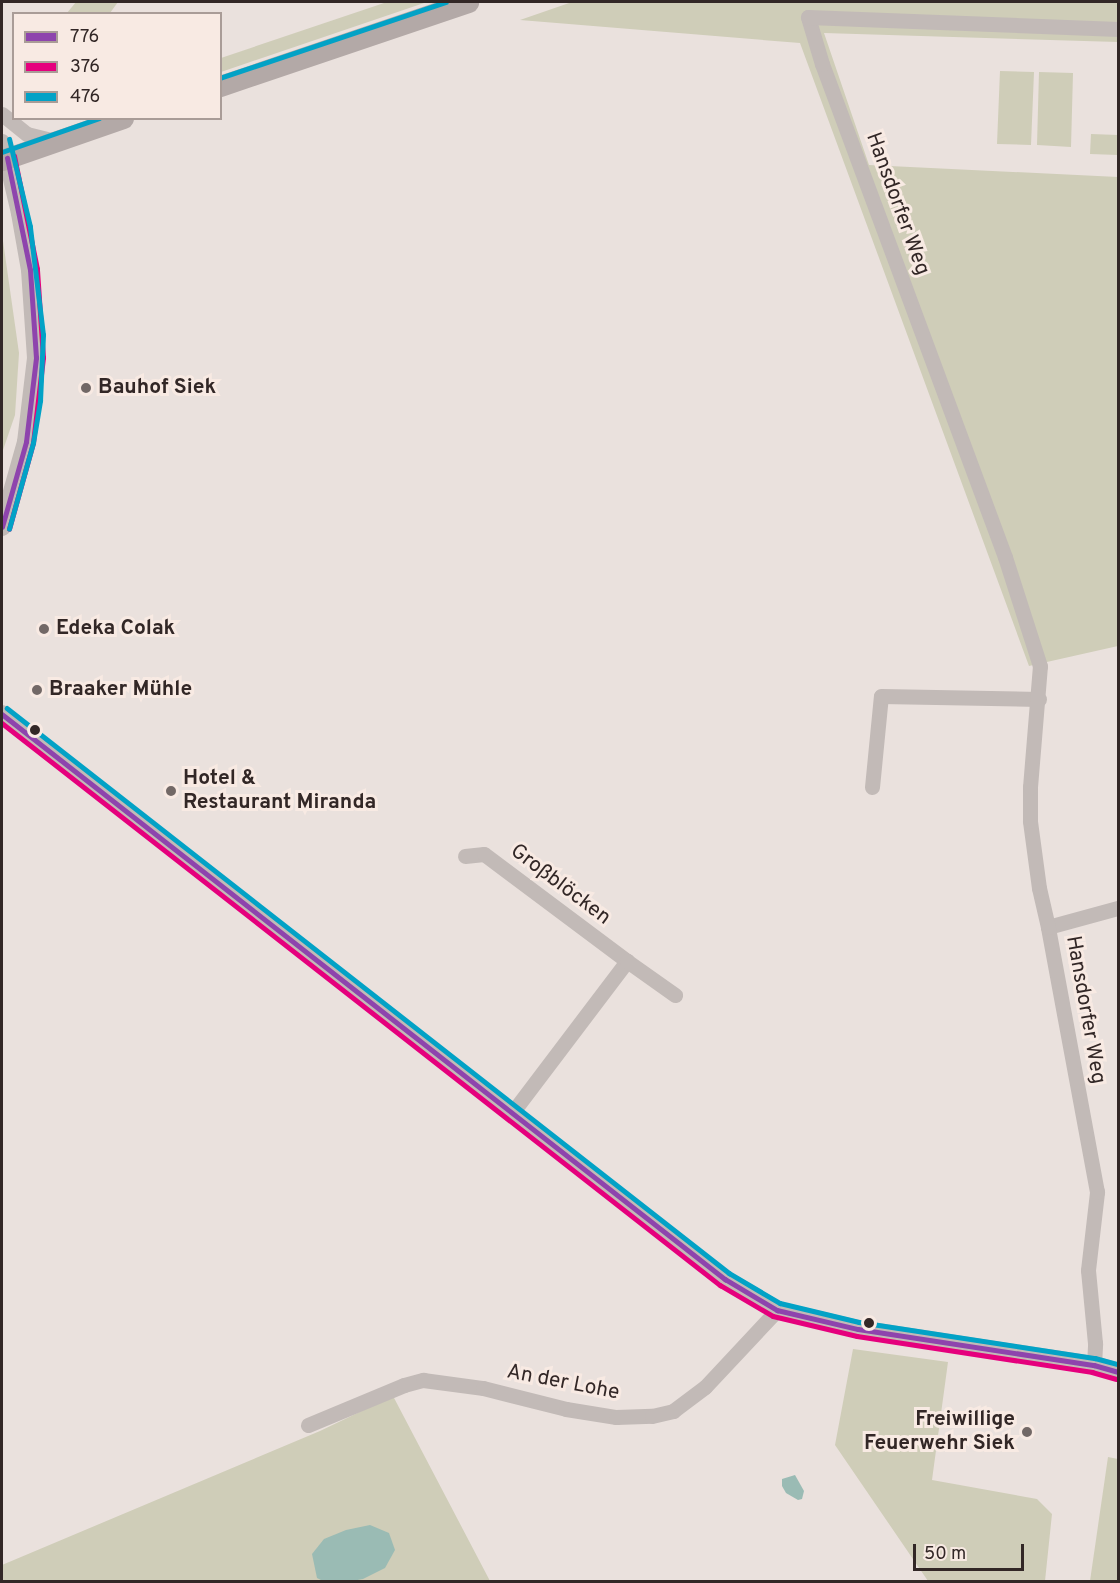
<!DOCTYPE html>
<meta charset="utf-8">
<style>
body{margin:0}
#map{position:relative;width:1120px;height:1583px;overflow:hidden;background:#eae1dd;font-family:Overpass,sans-serif}
div>[style]{position:absolute}
.green>*{inset:0;background:#cfcdb8}
.water>*{inset:0;background:#9abbb4}
.minor>*{height:15px;margin:-7.5px;padding:0 7.5px;transform-origin:7.5px;border-radius:7.5px;background:#c2bab7}
.tertiary>*{height:18px;margin:-9px;padding:0 9px;transform-origin:9px;border-radius:9px;background:#c2bab7}
.secondary>*{height:21px;margin:-10.5px;padding:0 10.5px;transform-origin:10.5px;border-radius:10.5px;background:#b3a9a7}
.bus-1>*{height:4.5px;margin:-2.25px;padding:0 2.25px;transform-origin:2.25px;border-radius:2.25px;background:#8e44ad}
.bus-2>*{height:4.5px;margin:-2.25px;padding:0 2.25px;transform-origin:2.25px;border-radius:2.25px;background:#e5007d}
.bus-3>*{height:4.5px;margin:-2.25px;padding:0 2.25px;transform-origin:2.25px;border-radius:2.25px;background:#02a2c6}
.dots>*{width:16px;height:16px;translate:-50% -50%;box-sizing:border-box;border:3px solid #f8eae3;border-radius:50%}
span{translate:-50% -50%;white-space:nowrap;text-align:center;line-height:1.15;-webkit-text-stroke:6px #f8eae3;paint-order:stroke}
.street-label{font-size:21px;color:#322726}
.poi-label{font-size:21px;color:#322726;font-weight:700}
.left{translate:0 -50%;text-align:left}
.right{translate:-100% -50%;text-align:right}
.frame{position:absolute;inset:0;border:3px solid #322726;pointer-events:none}
.legend{position:absolute;left:12px;top:12px;width:210px;height:108px;box-sizing:border-box;background:#f8eae3;border:2px solid #a99c97;margin:0;padding:8px 10px;list-style:none;font-size:18px;color:#322726}
.legend li{display:flex;align-items:center;gap:12px;height:30px}
.legend b{width:30px;border:2px solid #a99c97}
.scale{position:absolute;left:913px;top:1544px;width:111px;height:27px;box-sizing:border-box;border:3px solid #322726;border-top:0;padding-left:8px;font-size:18px;line-height:21px;white-space:nowrap;color:#322726;-webkit-text-stroke:4px #f8eae3;paint-order:stroke}
</style>
<div id="map">
<div class="green">
<div style="clip-path:polygon(76px 2px,118px 2px,110px 13px,67px 13px)"></div>
<div style="clip-path:polygon(387px 2px,427px 2px,221px 72px,221px 58px)"></div>
<div style="clip-path:polygon(572px 2px,1118px 2px,1118px 42px,824px 33px,869px 165px,1118px 177px,1118px 646px,1029px 666px,800px 43px,520px 20px)"></div>
<div style="clip-path:polygon(1000px 71px,1034px 72px,1031px 145px,997px 144px)"></div>
<div style="clip-path:polygon(1039px 72px,1073px 73px,1071px 147px,1037px 145px)"></div>
<div style="clip-path:polygon(1091px 134px,1118px 135px,1118px 155px,1090px 154px)"></div>
<div style="clip-path:polygon(2px 234px,19px 353px,15px 415px,2px 453px)"></div>
<div style="clip-path:polygon(853px 1349px,948px 1362px,932px 1480px,1037px 1499px,1052px 1514px,1045px 1581px,928px 1581px,835px 1445px)"></div>
<div style="clip-path:polygon(393px 1396px,490px 1581px,2px 1582px,2px 1565px,320px 1431px)"></div>
<div style="clip-path:polygon(1108px 1457px,1118px 1459px,1118px 1581px,1090px 1581px)"></div>
</div>
<div class="water">
<div style="clip-path:polygon(795px 1475px,804px 1491px,802px 1499px,798px 1500px,786px 1493px,782px 1486px,782px 1479px)"></div>
<div style="clip-path:polygon(370px 1525px,389px 1533px,395px 1550px,385px 1568px,363px 1579px,352px 1581px,323px 1581px,317px 1578px,312px 1554px,324px 1539px,346px 1530px)"></div>
</div>
<div class="minor">
<div style="left:2px;top:114px;width:32px;rotate:39deg"></div>
<div style="left:27px;top:134px;width:30px;rotate:14deg"></div>
<div style="left:2px;top:141px;width:18px;rotate:74deg"></div>
<div style="left:872px;top:787px;width:91px;rotate:-84.4deg"></div>
<div style="left:881px;top:696px;width:158px;rotate:1.1deg"></div>
<div style="left:465px;top:856px;width:19px;rotate:-6deg"></div>
<div style="left:484px;top:854px;width:179px;rotate:36.8deg"></div>
<div style="left:1048px;top:927px;width:73px;rotate:-15.2deg"></div>
<div style="left:512px;top:1113px;width:191px;rotate:-52.9deg"></div>
<div style="left:627px;top:961px;width:59px;rotate:35.3deg"></div>
<div style="left:1094px;top:1365px;width:22px;rotate:-87deg"></div>
<div style="left:1095px;top:1343px;width:73px;rotate:-95.5deg"></div>
<div style="left:1088px;top:1270px;width:79px;rotate:-83.4deg"></div>
<div style="left:1097px;top:1192px;width:269px;rotate:-100.5deg"></div>
<div style="left:1048px;top:927px;width:40px;rotate:-103deg"></div>
<div style="left:1039px;top:888px;width:68px;rotate:-97.7deg"></div>
<div style="left:1030px;top:821px;width:34px;rotate:-90deg"></div>
<div style="left:1030px;top:787px;width:121px;rotate:-85.3deg"></div>
<div style="left:1040px;top:666px;width:114px;rotate:-107.8deg"></div>
<div style="left:1005px;top:557px;width:526px;rotate:-110.36deg"></div>
<div style="left:822px;top:64px;width:49px;rotate:-106.6deg"></div>
<div style="left:808px;top:17px;width:310px;rotate:2.2deg"></div>
<div style="left:308px;top:1425px;width:104px;rotate:-22.6deg"></div>
<div style="left:404px;top:1385px;width:20px;rotate:-15deg"></div>
<div style="left:423px;top:1380px;width:61px;rotate:7.6deg"></div>
<div style="left:483px;top:1388px;width:86px;rotate:14.2deg"></div>
<div style="left:566px;top:1409px;width:51px;rotate:9.1deg"></div>
<div style="left:616px;top:1417px;width:36px;rotate:-2deg"></div>
<div style="left:652px;top:1416px;width:22px;rotate:-13deg"></div>
<div style="left:673px;top:1411px;width:40px;rotate:-37deg"></div>
<div style="left:705px;top:1387px;width:105px;rotate:-46.9deg"></div>
</div>
<div class="tertiary">
<div style="left:2px;top:527px;width:88px;rotate:-74.2deg"></div>
<div style="left:26px;top:442px;width:85px;rotate:-83.2deg"></div>
<div style="left:36px;top:358px;width:88px;rotate:-93.9deg"></div>
<div style="left:30px;top:270px;width:58px;rotate:-100deg"></div>
<div style="left:20px;top:213px;width:57px;rotate:-103.3deg"></div>
<div style="left:2px;top:714px;width:878px;rotate:38.02deg"></div>
<div style="left:694px;top:1255px;width:39px;rotate:38deg"></div>
<div style="left:725px;top:1279px;width:61px;rotate:30.8deg"></div>
<div style="left:777px;top:1310px;width:83px;rotate:13.2deg"></div>
<div style="left:858px;top:1329px;width:239px;rotate:8.7deg"></div>
<div style="left:1094px;top:1365px;width:25px;rotate:16deg"></div>
</div>
<div class="secondary">
<div style="left:220px;top:86px;width:262px;rotate:-18.7deg"></div>
<div style="left:2px;top:160px;width:128px;rotate:-19.1deg"></div>
</div>
<div class="bus-1">
<div style="left:2px;top:527px;width:88px;rotate:-74.2deg"></div>
<div style="left:26px;top:442px;width:85px;rotate:-83.2deg"></div>
<div style="left:36px;top:358px;width:88px;rotate:-93.9deg"></div>
<div style="left:30px;top:270px;width:114px;rotate:-101.6deg"></div>
<div style="left:2px;top:714px;width:918px;rotate:38.01deg"></div>
<div style="left:725px;top:1279px;width:61px;rotate:30.8deg"></div>
<div style="left:777px;top:1310px;width:83px;rotate:13.2deg"></div>
<div style="left:858px;top:1329px;width:239px;rotate:8.7deg"></div>
<div style="left:1094px;top:1365px;width:25px;rotate:16deg"></div>
</div>
<div class="bus-2">
<div style="left:9px;top:529px;width:89px;rotate:-74.4deg"></div>
<div style="left:33px;top:443px;width:86px;rotate:-83.3deg"></div>
<div style="left:43px;top:358px;width:89px;rotate:-93.9deg"></div>
<div style="left:37px;top:269px;width:115px;rotate:-101.5deg"></div>
<div style="left:2px;top:723px;width:912px;rotate:38.05deg"></div>
<div style="left:720px;top:1285px;width:61px;rotate:30.3deg"></div>
<div style="left:773px;top:1316px;width:86px;rotate:13.4deg"></div>
<div style="left:857px;top:1336px;width:238px;rotate:8.7deg"></div>
<div style="left:1092px;top:1372px;width:25px;rotate:16deg"></div>
</div>
<div class="bus-3">
<div style="left:220px;top:78px;width:238px;rotate:-18.6deg"></div>
<div style="left:2px;top:152px;width:103px;rotate:-19.3deg"></div>
<div style="left:9px;top:529px;width:89px;rotate:-74.4deg"></div>
<div style="left:33px;top:443px;width:43px;rotate:-80.5deg"></div>
<div style="left:40px;top:401px;width:66px;rotate:-87.4deg"></div>
<div style="left:43px;top:335px;width:109px;rotate:-96.9deg"></div>
<div style="left:30px;top:227px;width:90px;rotate:-103.4deg"></div>
<div style="left:7px;top:708px;width:917px;rotate:38.04deg"></div>
<div style="left:729px;top:1273px;width:59px;rotate:30.5deg"></div>
<div style="left:780px;top:1303px;width:81px;rotate:13.5deg"></div>
<div style="left:859px;top:1322px;width:239px;rotate:8.7deg"></div>
<div style="left:1095px;top:1358px;width:24px;rotate:15deg"></div>
</div>
<div class="dots">
<div style="left:86px;top:388px;background:#726866"></div>
<div style="left:44px;top:629px;background:#726866"></div>
<div style="left:37px;top:690px;background:#726866"></div>
<div style="left:35px;top:730px;background:#322726"></div>
<div style="left:171px;top:791px;background:#726866"></div>
<div style="left:869px;top:1323px;background:#322726"></div>
<div style="left:1027px;top:1432px;background:#726866"></div>
</div>
<div class="street-label">
<span style="left:897px;top:204px;rotate:70deg">Hansdorfer Weg</span>
<span style="left:560px;top:885px;rotate:37deg">Großblöcken</span>
<span style="left:1085px;top:1010px;rotate:80deg">Hansdorfer Weg</span>
<span style="left:563px;top:1383px;rotate:11deg">An der Lohe</span>
</div>
<div class="poi-label">
<span class="left" style="left:98px;top:388px">Bauhof Siek</span>
<span class="left" style="left:56px;top:629px">Edeka Colak</span>
<span class="left" style="left:49px;top:690px">Braaker Mühle</span>
<span class="left" style="left:183px;top:791px">Hotel &amp;<br>Restaurant Miranda</span>
<span class="right" style="left:1015px;top:1432px">Freiwillige<br>Feuerwehr Siek</span>
</div>
<div class="frame"></div>
<ul class="legend">
<li><b style="height:8px;background:#8e44ad"></b>776</li>
<li><b style="height:8px;background:#e5007d"></b>376</li>
<li><b style="height:8px;background:#02a2c6"></b>476</li>
</ul>
<div class="scale">50 m</div>
</div>
